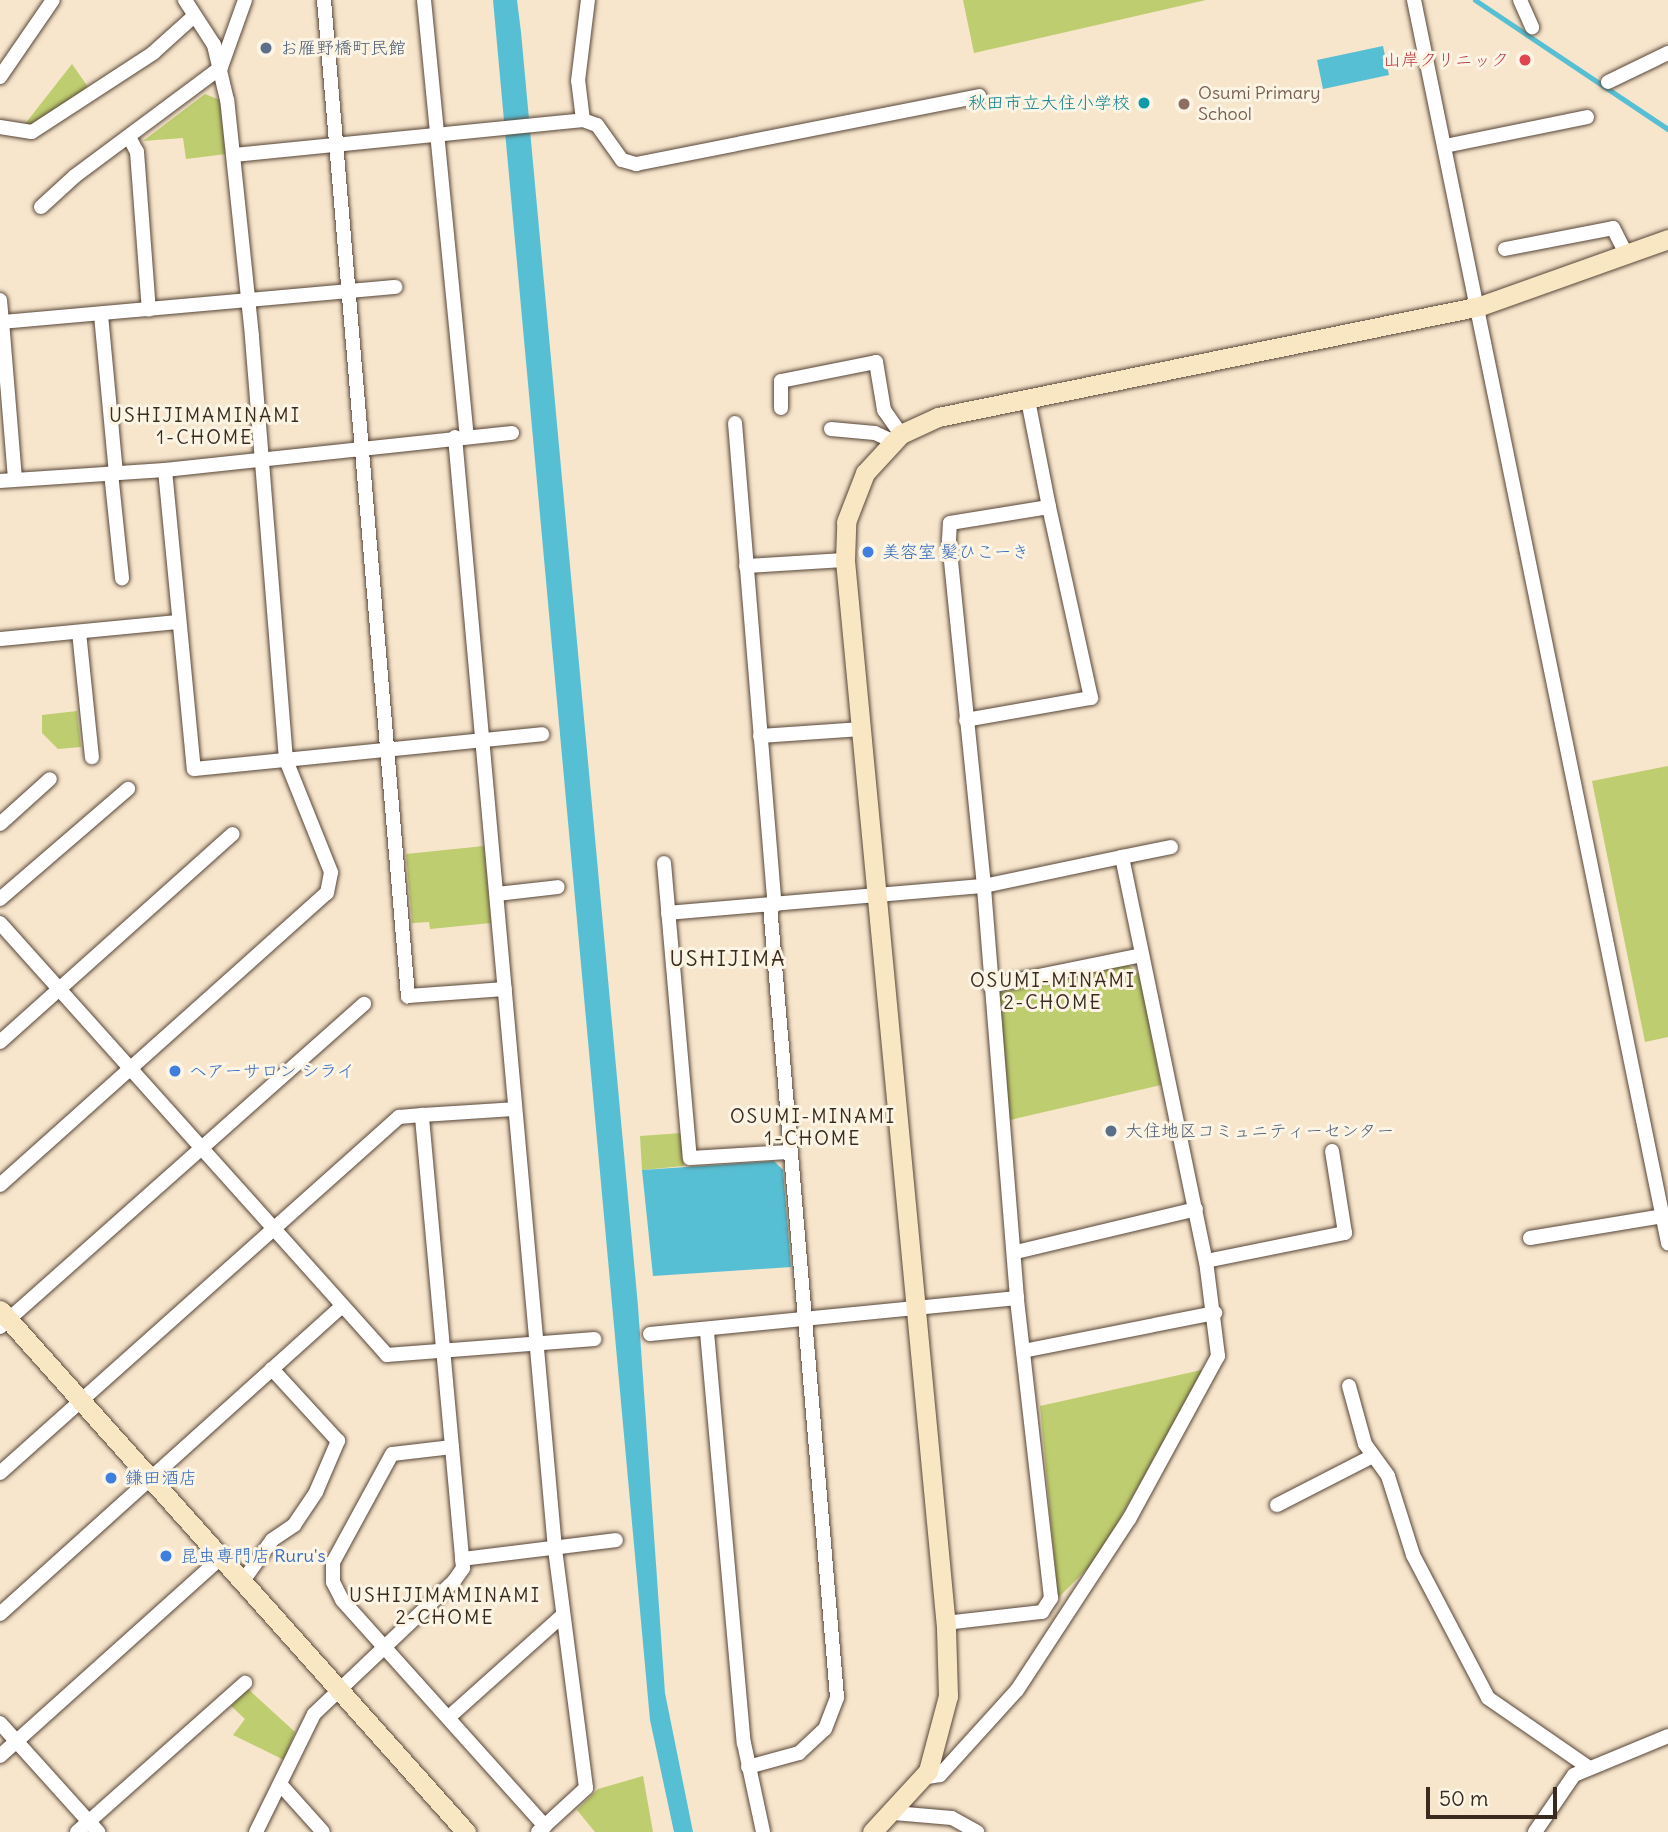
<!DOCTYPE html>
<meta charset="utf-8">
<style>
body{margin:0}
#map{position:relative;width:1668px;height:1832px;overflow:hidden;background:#f7e5cc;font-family:Delius,"Klee One",sans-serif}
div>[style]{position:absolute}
.green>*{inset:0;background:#becd6f}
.water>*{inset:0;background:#57bfd4}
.stream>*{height:5px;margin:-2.5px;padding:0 2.5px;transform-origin:2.5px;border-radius:2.5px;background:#57bfd4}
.roads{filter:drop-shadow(0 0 2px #574638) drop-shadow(0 0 2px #574638)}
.street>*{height:14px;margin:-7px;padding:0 7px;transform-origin:7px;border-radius:7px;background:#fff}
.secondary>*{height:19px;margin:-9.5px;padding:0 9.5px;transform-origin:9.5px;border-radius:9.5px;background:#f9e7c3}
.dots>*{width:19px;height:19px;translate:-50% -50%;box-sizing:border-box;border:4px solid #fcf5e5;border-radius:50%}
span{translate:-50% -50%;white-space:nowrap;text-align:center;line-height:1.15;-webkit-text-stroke:6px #fcf5e5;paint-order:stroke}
.service-label{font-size:18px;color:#4e5e75}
.left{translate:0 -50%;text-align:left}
.health-label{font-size:18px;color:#be3a42}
.right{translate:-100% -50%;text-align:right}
.education-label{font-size:18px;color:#785e54}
.culture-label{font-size:18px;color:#0d838f}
.shop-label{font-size:18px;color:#366cbe}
.neighbourhood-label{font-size:19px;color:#3b2a1e;letter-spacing:2px}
.quarter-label{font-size:21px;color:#3b2a1e;letter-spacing:2px}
.scale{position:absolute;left:1426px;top:1787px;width:131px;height:32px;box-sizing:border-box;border:4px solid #3b2a1e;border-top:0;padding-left:9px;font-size:21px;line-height:24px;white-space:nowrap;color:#3b2a1e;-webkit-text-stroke:5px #fcf5e5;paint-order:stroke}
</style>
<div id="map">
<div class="green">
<div style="clip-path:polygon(963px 0,1206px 0,974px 53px)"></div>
<div style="clip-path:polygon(72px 64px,88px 87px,36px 124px,25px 124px)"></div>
<div style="clip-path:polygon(205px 94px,220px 100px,226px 154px,186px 159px,183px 138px,143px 141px)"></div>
<div style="clip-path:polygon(77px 711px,81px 747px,58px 749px,42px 733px,42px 715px)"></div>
<div style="clip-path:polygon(1668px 766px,1668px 1037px,1645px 1042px,1592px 781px)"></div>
<div style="clip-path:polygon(484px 846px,491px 923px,430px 929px,429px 922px,412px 923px,406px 854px)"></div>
<div style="clip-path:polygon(1128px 965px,1139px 974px,1161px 1085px,1010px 1120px,998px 993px)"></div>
<div style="clip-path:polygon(682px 1133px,684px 1166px,642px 1170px,640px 1136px)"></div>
<div style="clip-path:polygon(1206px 1369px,1096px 1560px,1058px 1598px,1040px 1406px)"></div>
<div style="clip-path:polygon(247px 1688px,295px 1732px,284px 1760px,233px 1735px,245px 1719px,231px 1706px)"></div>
<div style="clip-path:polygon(643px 1776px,653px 1832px,595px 1832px,577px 1810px,598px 1789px)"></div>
</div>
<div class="water">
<div style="clip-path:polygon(493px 0,517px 0,521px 32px,638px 1306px,665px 1693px,693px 1832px,674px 1832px,650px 1720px)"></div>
<div style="clip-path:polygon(1383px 46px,1389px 75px,1323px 89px,1317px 60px)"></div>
<div style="clip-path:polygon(774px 1161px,783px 1170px,791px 1267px,653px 1276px,642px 1170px)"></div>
</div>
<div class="stream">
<div style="left:1475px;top:0;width:232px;rotate:33.8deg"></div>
</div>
<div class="roads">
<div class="street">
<div style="left:324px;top:0;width:1000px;rotate:85.18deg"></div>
<div style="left:408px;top:996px;width:97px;rotate:-4.1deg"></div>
<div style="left:424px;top:0;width:439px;rotate:84.4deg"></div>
<div style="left:1414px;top:0;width:1269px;rotate:78.45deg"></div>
<div style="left:1520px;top:0;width:30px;rotate:66deg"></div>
<div style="left:0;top:77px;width:93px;rotate:-55.5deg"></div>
<div style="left:1608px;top:82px;width:67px;rotate:-25.8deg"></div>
<div style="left:583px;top:120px;width:39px;rotate:-97deg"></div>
<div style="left:578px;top:81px;width:82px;rotate:-83deg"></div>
<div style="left:0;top:127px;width:32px;rotate:9deg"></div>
<div style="left:32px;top:132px;width:145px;rotate:-33.1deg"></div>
<div style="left:153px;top:53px;width:54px;rotate:-42deg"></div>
<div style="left:129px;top:137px;width:17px;rotate:62deg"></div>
<div style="left:137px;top:152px;width:158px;rotate:85.7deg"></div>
<div style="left:1445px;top:146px;width:145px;rotate:-11.5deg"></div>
<div style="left:234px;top:155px;width:351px;rotate:-5.7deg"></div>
<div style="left:583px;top:120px;width:15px;rotate:20deg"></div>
<div style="left:597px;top:125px;width:43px;rotate:54.5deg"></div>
<div style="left:622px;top:160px;width:15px;rotate:16deg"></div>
<div style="left:636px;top:164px;width:350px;rotate:-11.2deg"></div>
<div style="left:41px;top:207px;width:46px;rotate:-42.4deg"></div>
<div style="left:75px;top:176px;width:182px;rotate:-36.7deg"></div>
<div style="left:221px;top:67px;width:71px;rotate:-70.3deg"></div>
<div style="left:1505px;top:249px;width:110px;rotate:-11deg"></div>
<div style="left:1613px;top:228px;width:29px;rotate:63deg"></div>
<div style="left:0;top:300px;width:22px;rotate:85deg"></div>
<div style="left:101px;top:315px;width:159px;rotate:84.6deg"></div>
<div style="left:781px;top:408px;width:27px;rotate:-90deg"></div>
<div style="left:781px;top:381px;width:97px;rotate:-11.3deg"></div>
<div style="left:876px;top:362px;width:49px;rotate:80.5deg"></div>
<div style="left:884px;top:410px;width:29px;rotate:55deg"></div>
<div style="left:735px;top:423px;width:484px;rotate:85.3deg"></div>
<div style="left:831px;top:429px;width:44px;rotate:5.2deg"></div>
<div style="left:875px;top:433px;width:19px;rotate:25deg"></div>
<div style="left:455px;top:437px;width:1116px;rotate:84.86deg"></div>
<div style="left:555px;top:1549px;width:241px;rotate:82.6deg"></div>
<div style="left:586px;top:1788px;width:65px;rotate:137.5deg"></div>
<div style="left:165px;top:470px;width:300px;rotate:84.5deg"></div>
<div style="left:194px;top:769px;width:350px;rotate:-5.7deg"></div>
<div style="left:111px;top:473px;width:106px;rotate:84deg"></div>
<div style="left:15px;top:479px;width:158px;rotate:-94.7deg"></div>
<div style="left:2px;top:322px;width:395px;rotate:-5.1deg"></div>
<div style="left:0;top:481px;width:165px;rotate:-3.8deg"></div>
<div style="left:165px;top:470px;width:349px;rotate:-6.1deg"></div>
<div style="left:746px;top:566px;width:99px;rotate:-3.5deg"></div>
<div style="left:79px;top:632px;width:126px;rotate:84.1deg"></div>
<div style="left:0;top:639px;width:179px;rotate:-5.5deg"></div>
<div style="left:966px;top:720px;width:127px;rotate:-10deg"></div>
<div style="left:1091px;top:698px;width:196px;rotate:-102.4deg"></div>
<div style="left:760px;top:736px;width:102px;rotate:-3.9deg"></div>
<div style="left:0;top:824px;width:67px;rotate:-42deg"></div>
<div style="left:1122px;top:857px;width:50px;rotate:-11.5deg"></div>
<div style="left:664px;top:863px;width:296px;rotate:85deg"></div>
<div style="left:690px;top:1158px;width:99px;rotate:-3.5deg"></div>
<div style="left:497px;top:894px;width:61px;rotate:-6.5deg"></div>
<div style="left:0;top:899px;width:169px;rotate:-40.7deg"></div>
<div style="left:668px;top:913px;width:317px;rotate:-4.9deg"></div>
<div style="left:984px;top:886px;width:141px;rotate:-11.9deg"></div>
<div style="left:1122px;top:857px;width:413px;rotate:78.3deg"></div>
<div style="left:1206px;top:1261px;width:96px;rotate:82.8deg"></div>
<div style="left:1218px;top:1356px;width:186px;rotate:118.6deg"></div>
<div style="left:1129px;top:1519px;width:204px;rotate:123.2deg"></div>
<div style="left:1017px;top:1690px;width:115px;rotate:132.2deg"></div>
<div style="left:940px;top:1775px;width:18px;rotate:171deg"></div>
<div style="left:0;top:923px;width:580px;rotate:48.14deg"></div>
<div style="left:387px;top:1355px;width:208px;rotate:-4.4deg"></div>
<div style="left:990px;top:986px;width:155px;rotate:-11.5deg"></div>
<div style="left:0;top:1042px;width:312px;rotate:-41.8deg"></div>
<div style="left:0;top:1185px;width:438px;rotate:-41.8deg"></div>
<div style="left:327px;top:893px;width:21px;rotate:-79deg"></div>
<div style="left:331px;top:872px;width:121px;rotate:-111.9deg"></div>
<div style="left:286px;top:760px;width:425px;rotate:-94.6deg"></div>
<div style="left:252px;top:336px;width:237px;rotate:-96deg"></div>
<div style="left:227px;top:100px;width:57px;rotate:-103.3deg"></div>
<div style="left:214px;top:45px;width:54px;rotate:-122.8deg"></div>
<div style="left:1530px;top:1238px;width:135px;rotate:-9.4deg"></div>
<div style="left:1016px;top:1252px;width:185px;rotate:-13.4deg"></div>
<div style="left:1206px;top:1261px;width:142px;rotate:-11.4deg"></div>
<div style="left:1345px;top:1233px;width:83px;rotate:-99deg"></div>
<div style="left:0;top:1327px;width:487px;rotate:-41.6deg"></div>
<div style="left:707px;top:1332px;width:413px;rotate:84.9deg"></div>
<div style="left:744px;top:1743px;width:91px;rotate:77.9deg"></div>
<div style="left:650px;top:1334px;width:369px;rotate:-5.6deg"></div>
<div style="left:1023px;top:1351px;width:196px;rotate:-11.2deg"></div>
<div style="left:1349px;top:1386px;width:60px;rotate:74.6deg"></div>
<div style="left:1365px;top:1444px;width:39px;rotate:54deg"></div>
<div style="left:1388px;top:1476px;width:83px;rotate:72.4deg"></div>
<div style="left:1413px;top:1555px;width:161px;rotate:62.3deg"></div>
<div style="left:1488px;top:1698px;width:121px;rotate:34.6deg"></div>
<div style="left:452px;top:1447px;width:60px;rotate:173.3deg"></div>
<div style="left:392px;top:1454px;width:123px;rotate:118.6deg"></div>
<div style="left:333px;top:1562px;width:20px;rotate:90deg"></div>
<div style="left:333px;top:1582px;width:20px;rotate:63deg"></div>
<div style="left:342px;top:1600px;width:304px;rotate:48.1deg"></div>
<div style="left:0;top:1473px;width:535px;rotate:-41.74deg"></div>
<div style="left:399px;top:1117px;width:23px;rotate:-5deg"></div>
<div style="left:1277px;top:1505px;width:106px;rotate:-27.1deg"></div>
<div style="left:462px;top:1559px;width:155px;rotate:-7deg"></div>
<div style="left:243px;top:1581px;width:50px;rotate:-54.7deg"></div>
<div style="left:272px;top:1540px;width:27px;rotate:-34deg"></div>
<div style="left:294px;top:1525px;width:40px;rotate:-56deg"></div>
<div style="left:316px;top:1492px;width:56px;rotate:-66.7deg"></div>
<div style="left:338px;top:1441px;width:98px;rotate:-132.5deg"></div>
<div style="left:0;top:1614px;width:459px;rotate:-42deg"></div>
<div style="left:945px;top:1623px;width:98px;rotate:-6.5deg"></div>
<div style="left:1042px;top:1612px;width:17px;rotate:-57deg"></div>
<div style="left:1051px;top:1598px;width:302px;rotate:-96.5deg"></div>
<div style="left:1017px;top:1298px;width:413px;rotate:-94.6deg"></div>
<div style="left:984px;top:886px;width:348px;rotate:-95.8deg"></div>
<div style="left:949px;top:540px;width:17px;rotate:-87deg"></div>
<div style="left:950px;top:523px;width:100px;rotate:-9.2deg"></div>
<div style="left:1049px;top:507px;width:109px;rotate:-101.1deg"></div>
<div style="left:449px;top:1717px;width:153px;rotate:-41.8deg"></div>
<div style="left:0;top:1723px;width:147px;rotate:48deg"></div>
<div style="left:0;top:1756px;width:297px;rotate:-41.9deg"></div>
<div style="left:748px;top:1767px;width:53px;rotate:-15.4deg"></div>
<div style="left:799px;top:1753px;width:35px;rotate:-43deg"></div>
<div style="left:825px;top:1729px;width:34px;rotate:-69deg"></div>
<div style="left:837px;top:1697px;width:794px;rotate:-94.84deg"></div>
<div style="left:280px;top:1784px;width:64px;rotate:48.1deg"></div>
<div style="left:894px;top:1813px;width:58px;rotate:4.9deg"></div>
<div style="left:952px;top:1818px;width:29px;rotate:29deg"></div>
<div style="left:77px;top:1832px;width:225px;rotate:-41.6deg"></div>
<div style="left:256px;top:1832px;width:131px;rotate:-63.8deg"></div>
<div style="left:314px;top:1714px;width:193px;rotate:-43.5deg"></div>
<div style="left:454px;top:1581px;width:16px;rotate:-55deg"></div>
<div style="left:463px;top:1568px;width:455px;rotate:-95.2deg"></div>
<div style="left:422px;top:1115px;width:92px;rotate:-3.7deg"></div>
<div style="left:1535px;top:1832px;width:69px;rotate:-55.6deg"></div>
<div style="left:1574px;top:1775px;width:102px;rotate:-22.5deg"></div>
</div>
<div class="secondary">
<div style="left:0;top:1310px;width:700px;rotate:48.24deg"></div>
<div style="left:872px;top:1832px;width:83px;rotate:-47.4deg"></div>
<div style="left:928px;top:1771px;width:78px;rotate:-75.1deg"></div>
<div style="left:948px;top:1696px;width:69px;rotate:-91.7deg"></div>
<div style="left:946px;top:1627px;width:1072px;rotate:-95.41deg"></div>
<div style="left:845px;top:560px;width:38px;rotate:-88deg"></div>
<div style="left:846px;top:522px;width:53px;rotate:-68.8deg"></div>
<div style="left:865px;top:473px;width:53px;rotate:-47.3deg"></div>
<div style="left:901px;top:434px;width:41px;rotate:-24.7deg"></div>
<div style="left:938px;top:417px;width:553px;rotate:-11.57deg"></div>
<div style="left:1480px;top:306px;width:200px;rotate:-19.6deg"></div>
</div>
</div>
<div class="dots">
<div style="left:266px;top:48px;background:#5c6f8a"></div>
<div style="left:1525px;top:60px;background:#e0444e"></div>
<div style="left:1144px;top:103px;background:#0f9aa8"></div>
<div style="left:1184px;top:104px;background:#8d6e63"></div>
<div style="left:868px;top:552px;background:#3f7fe0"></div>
<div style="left:175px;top:1071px;background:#3f7fe0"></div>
<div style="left:1111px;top:1131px;background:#5c6f8a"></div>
<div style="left:111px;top:1478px;background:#3f7fe0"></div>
<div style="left:166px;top:1556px;background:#3f7fe0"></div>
</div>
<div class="service-label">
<span class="left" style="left:280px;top:48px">お雁野橋町民館</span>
<span class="left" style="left:1125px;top:1131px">大住地区コミュニティーセンター</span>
</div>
<div class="health-label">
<span class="right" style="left:1509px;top:60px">山岸クリニック</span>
</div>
<div class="education-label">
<span class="left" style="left:1198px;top:104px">Osumi Primary<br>School</span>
</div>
<div class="culture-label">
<span class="right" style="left:1130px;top:103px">秋田市立大住小学校</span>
</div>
<div class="shop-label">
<span class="left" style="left:882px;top:552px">美容室 髪ひこーき</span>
<span class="left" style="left:189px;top:1071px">ヘアーサロン シライ</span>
<span class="left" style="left:125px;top:1478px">鎌田酒店</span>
<span class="left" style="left:180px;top:1556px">昆虫専門店 Ruru's</span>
</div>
<div class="neighbourhood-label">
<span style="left:205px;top:427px">USHIJIMAMINAMI<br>1-CHOME</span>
<span style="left:1053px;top:992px">OSUMI-MINAMI<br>2-CHOME</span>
<span style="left:813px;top:1128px">OSUMI-MINAMI<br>1-CHOME</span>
<span style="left:445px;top:1607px">USHIJIMAMINAMI<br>2-CHOME</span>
</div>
<div class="quarter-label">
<span style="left:728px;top:959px">USHIJIMA</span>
</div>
<div class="scale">50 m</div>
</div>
